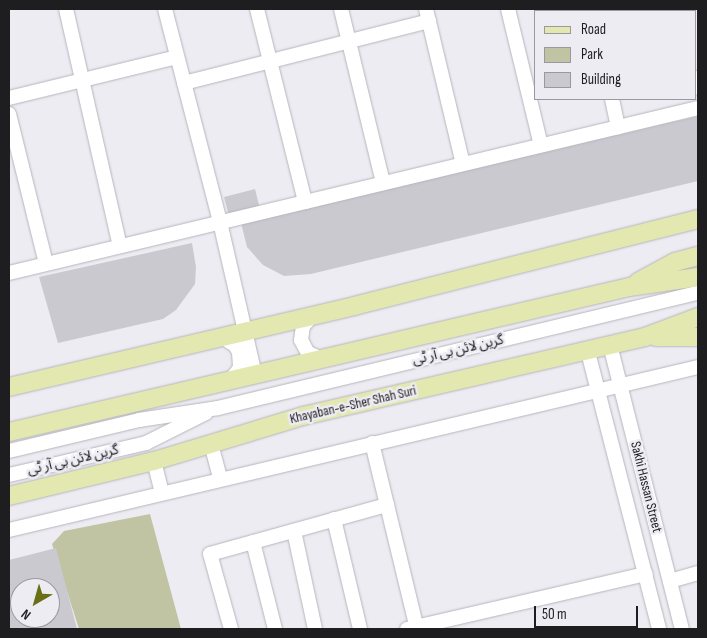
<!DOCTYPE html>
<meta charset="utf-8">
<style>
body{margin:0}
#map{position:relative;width:707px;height:638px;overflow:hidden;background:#eeecf3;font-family:"Sofia Sans Condensed","Noto Sans Arabic",sans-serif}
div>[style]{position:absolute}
.green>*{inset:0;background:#c0c4a3}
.building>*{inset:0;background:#cbc9d0}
.roads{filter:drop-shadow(0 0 1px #b6b5bb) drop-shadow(0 0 1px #b6b5bb)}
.minor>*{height:14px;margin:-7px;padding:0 7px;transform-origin:7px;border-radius:7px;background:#fff}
.major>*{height:18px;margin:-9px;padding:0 9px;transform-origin:9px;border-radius:9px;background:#e2e8af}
span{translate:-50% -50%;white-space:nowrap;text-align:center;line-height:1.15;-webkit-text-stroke:5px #eeecf3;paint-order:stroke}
.street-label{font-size:14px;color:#1e1d20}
.frame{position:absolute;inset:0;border:10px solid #1e1d20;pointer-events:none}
.legend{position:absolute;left:534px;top:10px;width:162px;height:90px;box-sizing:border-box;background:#eeecf3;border:1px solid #9b999f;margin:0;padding:6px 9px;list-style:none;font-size:15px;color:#1e1d20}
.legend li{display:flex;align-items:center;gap:10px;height:25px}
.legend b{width:25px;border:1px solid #9b999f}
.north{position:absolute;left:10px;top:578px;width:50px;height:50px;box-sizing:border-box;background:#eeecf3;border:1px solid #9b999f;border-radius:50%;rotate:218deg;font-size:14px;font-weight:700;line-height:20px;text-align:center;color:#1e1d20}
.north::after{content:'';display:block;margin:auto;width:18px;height:22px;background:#696f15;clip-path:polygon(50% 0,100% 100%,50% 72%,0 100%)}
.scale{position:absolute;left:534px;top:606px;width:104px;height:22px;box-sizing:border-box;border:2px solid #1e1d20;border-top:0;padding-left:6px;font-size:15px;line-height:18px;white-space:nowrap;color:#1e1d20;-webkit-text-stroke:4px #eeecf3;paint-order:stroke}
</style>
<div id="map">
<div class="green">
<div style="clip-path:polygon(150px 514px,181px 629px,79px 629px,52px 544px,64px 531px)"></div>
</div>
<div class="building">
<div style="clip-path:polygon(698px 116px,698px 181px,311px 274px,284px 276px,263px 265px,247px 247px,241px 223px)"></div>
<div style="clip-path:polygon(255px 189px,260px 209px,229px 216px,224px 197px)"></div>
<div style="clip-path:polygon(192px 243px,196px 267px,195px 284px,176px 310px,163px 319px,58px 343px,39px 277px)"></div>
<div style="clip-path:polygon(evenodd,56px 548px,77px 629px,9px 629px,9px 560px,56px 548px,20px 588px,50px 588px,50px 618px,20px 618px,20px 588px)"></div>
</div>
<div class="roads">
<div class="minor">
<div style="left:66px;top:9px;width:243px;rotate:77.2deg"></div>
<div style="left:165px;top:9px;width:220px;rotate:75.5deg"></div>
<div style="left:220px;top:222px;width:157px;rotate:77.1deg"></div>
<div style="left:257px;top:9px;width:199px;rotate:76deg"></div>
<div style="left:341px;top:9px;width:179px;rotate:76.4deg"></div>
<div style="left:426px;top:9px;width:159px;rotate:76.6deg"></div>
<div style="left:508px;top:9px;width:140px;rotate:76.4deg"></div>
<div style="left:590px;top:9px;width:2px;rotate:63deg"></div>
<div style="left:679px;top:9px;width:2px;rotate:63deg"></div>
<div style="left:696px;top:78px;width:10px;rotate:79deg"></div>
<div style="left:184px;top:83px;width:253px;rotate:-14.2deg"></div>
<div style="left:9px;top:98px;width:173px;rotate:-13.7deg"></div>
<div style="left:612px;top:99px;width:29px;rotate:78deg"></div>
<div style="left:9px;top:114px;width:154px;rotate:76.1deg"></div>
<div style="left:9px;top:273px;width:708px;rotate:-13.47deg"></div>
<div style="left:313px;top:315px;width:15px;rotate:132deg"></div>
<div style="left:303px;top:326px;width:14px;rotate:98deg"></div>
<div style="left:301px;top:340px;width:15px;rotate:62deg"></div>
<div style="left:308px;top:353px;width:15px;rotate:23deg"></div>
<div style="left:222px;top:337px;width:15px;rotate:32deg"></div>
<div style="left:235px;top:345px;width:8px;rotate:60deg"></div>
<div style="left:239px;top:352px;width:16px;rotate:86deg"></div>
<div style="left:240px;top:368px;width:16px;rotate:128deg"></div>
<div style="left:610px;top:345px;width:293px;rotate:75.8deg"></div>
<div style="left:588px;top:352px;width:286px;rotate:75.6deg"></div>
<div style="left:372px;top:443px;width:191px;rotate:76.4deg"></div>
<div style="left:211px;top:444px;width:35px;rotate:75deg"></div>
<div style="left:9px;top:451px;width:134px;rotate:-13.4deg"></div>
<div style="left:139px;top:420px;width:80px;rotate:-8.6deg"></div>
<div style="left:218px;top:408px;width:494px;rotate:-13.5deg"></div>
<div style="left:154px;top:461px;width:32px;rotate:76deg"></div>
<div style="left:9px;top:475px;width:141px;rotate:-13.1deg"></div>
<div style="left:146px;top:443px;width:67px;rotate:-26.6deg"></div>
<div style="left:334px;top:519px;width:113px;rotate:76.7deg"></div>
<div style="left:9px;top:530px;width:708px;rotate:-13.31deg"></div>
<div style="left:294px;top:531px;width:100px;rotate:77.9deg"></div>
<div style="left:253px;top:542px;width:90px;rotate:75.8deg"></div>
<div style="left:670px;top:581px;width:29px;rotate:-16deg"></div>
<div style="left:231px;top:629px;width:78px;rotate:-105.6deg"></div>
<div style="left:210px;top:554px;width:184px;rotate:-15.5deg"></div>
<div style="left:407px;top:629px;width:245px;rotate:-13deg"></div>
</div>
<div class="major">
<div style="left:638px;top:282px;width:42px;rotate:-28.4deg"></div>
<div style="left:675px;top:262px;width:24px;rotate:-15deg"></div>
<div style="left:656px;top:337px;width:42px"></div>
<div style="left:9px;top:387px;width:354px;rotate:-13.2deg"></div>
<div style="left:354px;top:306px;width:355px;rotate:-14.2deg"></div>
<div style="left:9px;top:432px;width:637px;rotate:-13.16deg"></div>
<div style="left:629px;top:287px;width:70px;rotate:-8.2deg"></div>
<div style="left:9px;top:496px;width:149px;rotate:-13.6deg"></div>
<div style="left:154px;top:461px;width:156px;rotate:-16.8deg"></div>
<div style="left:303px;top:416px;width:351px;rotate:-13deg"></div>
<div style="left:645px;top:337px;width:57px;rotate:-20.7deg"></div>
</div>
</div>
<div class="street-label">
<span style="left:458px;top:350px;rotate:-13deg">گرین لائن بی آر ٹی</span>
<span style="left:353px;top:405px;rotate:-13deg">Khayaban-e-Sher Shah Suri</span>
<span style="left:73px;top:460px;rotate:-13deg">گرین لائن بی آر ٹی</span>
<span style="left:646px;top:487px;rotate:76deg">Sakhi Hassan Street</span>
</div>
<div class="frame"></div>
<ul class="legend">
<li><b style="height:6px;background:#e2e8af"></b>Road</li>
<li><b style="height:14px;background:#c0c4a3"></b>Park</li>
<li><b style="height:14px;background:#cbc9d0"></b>Building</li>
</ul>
<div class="north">N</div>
<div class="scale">50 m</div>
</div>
